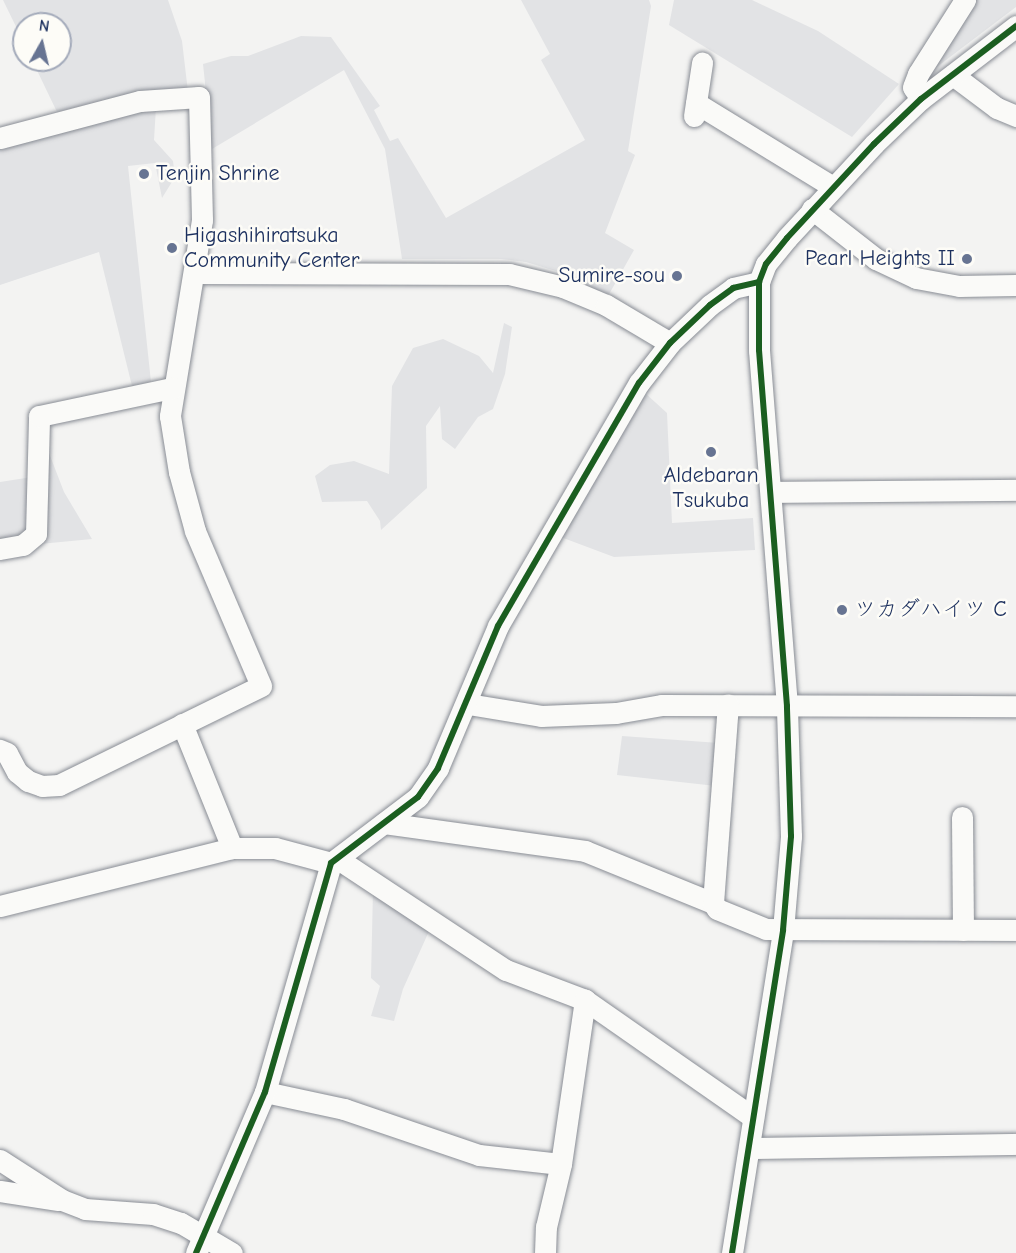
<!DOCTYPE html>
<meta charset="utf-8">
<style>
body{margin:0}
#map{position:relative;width:1016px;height:1253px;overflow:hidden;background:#f3f3f2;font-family:"Comic Neue","Klee One",sans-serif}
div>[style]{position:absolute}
.green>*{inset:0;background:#e2e3e5}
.roads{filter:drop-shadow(0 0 2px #888c94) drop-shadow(0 0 2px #888c94)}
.minor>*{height:21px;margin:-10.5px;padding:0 10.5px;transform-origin:10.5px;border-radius:10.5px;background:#fafaf8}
.cycleway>*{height:6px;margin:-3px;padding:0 3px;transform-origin:3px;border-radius:3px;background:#1b5e20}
.dots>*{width:16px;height:16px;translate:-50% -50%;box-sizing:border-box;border:3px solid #fdfcf7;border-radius:50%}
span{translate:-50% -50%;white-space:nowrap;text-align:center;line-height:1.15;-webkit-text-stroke:5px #fdfcf7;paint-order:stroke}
.poi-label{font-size:22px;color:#1b2f5e}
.left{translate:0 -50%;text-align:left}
.right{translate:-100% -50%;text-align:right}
.north{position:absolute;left:12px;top:12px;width:60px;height:60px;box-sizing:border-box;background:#fdfcf7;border:2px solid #a3aaba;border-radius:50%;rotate:8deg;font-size:16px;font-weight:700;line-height:24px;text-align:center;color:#1b2f5e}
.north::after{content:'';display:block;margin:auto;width:21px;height:27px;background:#677492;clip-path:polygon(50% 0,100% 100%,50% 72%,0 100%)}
</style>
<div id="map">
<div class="green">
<div style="clip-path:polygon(3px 0,168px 0,182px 41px,188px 92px,130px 94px,57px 112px,32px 60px,60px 60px,60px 24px,24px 24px,24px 43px)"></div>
<div style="clip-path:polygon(521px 0,649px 0,651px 6px,628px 151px,635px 155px,605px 233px,634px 250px,608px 296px,559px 272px,526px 262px,501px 259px,402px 259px,385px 149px,344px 70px,212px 149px,203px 64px,231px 56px,248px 56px,301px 36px,331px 37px,380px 106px,374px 110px,390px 141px,398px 138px,446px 218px,585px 140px,541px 60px,550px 54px)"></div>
<div style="clip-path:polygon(674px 0,752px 0,818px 31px,899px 84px,852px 137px,669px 25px)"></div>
<div style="clip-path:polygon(969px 0,1016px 0,1016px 7px,921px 79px)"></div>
<div style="clip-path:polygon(156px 107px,154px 140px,173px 161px,175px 177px,162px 198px,155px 163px,128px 166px,151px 382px,132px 386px,99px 252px,0 285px,0 142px)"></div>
<div style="clip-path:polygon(504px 323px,512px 327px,505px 374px,493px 409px,478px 417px,455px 449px,442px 439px,440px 406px,426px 426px,427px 488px,381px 530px,380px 521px,367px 501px,322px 502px,315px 476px,330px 465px,354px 461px,389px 474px,392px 386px,413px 348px,443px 339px,479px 356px,493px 373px)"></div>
<div style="clip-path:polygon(644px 392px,667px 413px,672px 523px,753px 518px,755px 550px,614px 557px,558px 536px)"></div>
<div style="clip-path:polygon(49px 453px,64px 492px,92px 539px,40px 544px)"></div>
<div style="clip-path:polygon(32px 477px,30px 533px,0 541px,0 482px)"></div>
<div style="clip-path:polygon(622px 736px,719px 743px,716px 786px,617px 775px)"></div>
<div style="clip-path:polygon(373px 890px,430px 929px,403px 989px,394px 1021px,371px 1016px,380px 986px,371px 978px)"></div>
</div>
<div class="roads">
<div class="minor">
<div style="left:953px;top:75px;width:55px;rotate:36.9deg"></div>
<div style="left:997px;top:108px;width:21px;rotate:23deg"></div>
<div style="left:921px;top:99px;width:14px;rotate:-124deg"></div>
<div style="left:913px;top:87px;width:14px;rotate:-69deg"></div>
<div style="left:918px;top:74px;width:88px;rotate:-57.6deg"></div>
<div style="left:696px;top:103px;width:161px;rotate:31.5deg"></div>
<div style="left:694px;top:116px;width:54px;rotate:-81.4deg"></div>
<div style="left:0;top:138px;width:145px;rotate:-14.8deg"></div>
<div style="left:140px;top:101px;width:59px;rotate:-3.9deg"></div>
<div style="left:199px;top:97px;width:123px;rotate:88.6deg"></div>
<div style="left:202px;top:220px;width:199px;rotate:99.3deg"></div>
<div style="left:170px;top:416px;width:57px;rotate:80.9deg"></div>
<div style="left:179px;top:472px;width:61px;rotate:74.8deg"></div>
<div style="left:195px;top:531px;width:168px;rotate:66.9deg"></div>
<div style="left:261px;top:686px;width:225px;rotate:153.9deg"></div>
<div style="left:59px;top:785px;width:17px;rotate:177deg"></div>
<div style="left:42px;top:786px;width:15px;rotate:-160deg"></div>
<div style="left:28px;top:781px;width:14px;rotate:-141deg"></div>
<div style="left:17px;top:772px;width:21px;rotate:-118deg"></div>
<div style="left:7px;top:753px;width:8px;rotate:-157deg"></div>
<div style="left:812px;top:209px;width:81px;rotate:38deg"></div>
<div style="left:876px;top:259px;width:44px;rotate:25.4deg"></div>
<div style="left:916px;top:278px;width:44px;rotate:10.5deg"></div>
<div style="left:959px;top:286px;width:57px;rotate:-1deg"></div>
<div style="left:196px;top:273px;width:313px;rotate:0.2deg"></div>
<div style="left:509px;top:274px;width:56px;rotate:13.5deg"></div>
<div style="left:563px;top:287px;width:47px;rotate:22.7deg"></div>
<div style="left:606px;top:305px;width:74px;rotate:30.7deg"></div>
<div style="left:771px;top:492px;width:245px;rotate:-0.5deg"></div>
<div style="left:0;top:549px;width:23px;rotate:-10deg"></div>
<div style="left:23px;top:545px;width:17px;rotate:-40deg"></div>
<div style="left:36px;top:534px;width:118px;rotate:-88.5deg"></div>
<div style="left:39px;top:416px;width:136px;rotate:-11.9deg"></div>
<div style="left:468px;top:704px;width:74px;rotate:9.3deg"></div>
<div style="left:541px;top:716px;width:75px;rotate:-2.3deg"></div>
<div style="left:616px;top:713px;width:47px;rotate:-9.9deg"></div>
<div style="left:662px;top:705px;width:354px;rotate:0.2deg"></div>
<div style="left:182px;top:724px;width:134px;rotate:68deg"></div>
<div style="left:962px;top:817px;width:113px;rotate:89.5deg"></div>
<div style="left:384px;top:823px;width:203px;rotate:7.9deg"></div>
<div style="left:585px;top:851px;width:138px;rotate:22.1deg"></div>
<div style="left:713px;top:903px;width:7px;rotate:56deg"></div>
<div style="left:717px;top:909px;width:53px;rotate:22.2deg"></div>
<div style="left:766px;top:929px;width:250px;rotate:0.2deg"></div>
<div style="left:338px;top:859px;width:201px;rotate:33.5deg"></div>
<div style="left:506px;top:970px;width:85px;rotate:20.8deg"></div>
<div style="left:585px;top:1000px;width:205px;rotate:34.9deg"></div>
<div style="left:713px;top:903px;width:199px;rotate:-85.7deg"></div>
<div style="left:0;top:906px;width:239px;rotate:-14deg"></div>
<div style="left:232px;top:848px;width:43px"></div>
<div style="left:275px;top:848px;width:58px;rotate:15deg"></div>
<div style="left:265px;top:1092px;width:81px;rotate:12.1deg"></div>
<div style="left:344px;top:1109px;width:143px;rotate:18.8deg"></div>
<div style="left:479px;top:1155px;width:82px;rotate:6.3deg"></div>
<div style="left:749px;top:1148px;width:267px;rotate:-0.9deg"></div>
<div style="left:0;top:1160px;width:74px;rotate:32.8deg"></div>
<div style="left:62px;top:1200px;width:25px;rotate:21deg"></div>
<div style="left:85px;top:1209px;width:68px;rotate:4.2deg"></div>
<div style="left:153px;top:1214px;width:29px;rotate:18deg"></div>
<div style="left:181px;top:1223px;width:59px;rotate:30.5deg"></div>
<div style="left:0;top:1191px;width:59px;rotate:8.8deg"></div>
<div style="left:196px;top:1253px;width:175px;rotate:-66.8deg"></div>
<div style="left:265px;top:1092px;width:238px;rotate:-73.9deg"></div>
<div style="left:331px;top:863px;width:109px;rotate:-37.2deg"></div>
<div style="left:418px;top:797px;width:35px;rotate:-55deg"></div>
<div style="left:438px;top:768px;width:154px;rotate:-67.1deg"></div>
<div style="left:498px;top:626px;width:281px;rotate:-59.9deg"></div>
<div style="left:639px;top:383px;width:51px;rotate:-52.2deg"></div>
<div style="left:670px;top:343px;width:55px;rotate:-43.5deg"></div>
<div style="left:710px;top:305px;width:29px;rotate:-36deg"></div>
<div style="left:733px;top:288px;width:27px;rotate:-13deg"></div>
<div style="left:545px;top:1253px;width:26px;rotate:-88deg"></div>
<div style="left:546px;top:1227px;width:65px;rotate:-76.6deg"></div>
<div style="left:561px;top:1164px;width:166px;rotate:-81.7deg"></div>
<div style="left:732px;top:1253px;width:327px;rotate:-81deg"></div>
<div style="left:783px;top:930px;width:94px;rotate:-85.1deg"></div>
<div style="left:791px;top:836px;width:130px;rotate:-91.8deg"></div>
<div style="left:787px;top:706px;width:357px;rotate:-94.5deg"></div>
<div style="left:759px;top:350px;width:68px;rotate:-90deg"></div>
<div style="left:759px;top:282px;width:19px;rotate:-69deg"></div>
<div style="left:766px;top:264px;width:33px;rotate:-51deg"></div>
<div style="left:787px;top:238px;width:128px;rotate:-47.2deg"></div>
<div style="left:874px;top:144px;width:65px;rotate:-43.8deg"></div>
<div style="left:921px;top:99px;width:120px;rotate:-37.5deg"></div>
</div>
</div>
<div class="cycleway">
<div style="left:196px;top:1253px;width:175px;rotate:-66.8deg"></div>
<div style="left:265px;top:1092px;width:238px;rotate:-73.9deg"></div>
<div style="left:331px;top:863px;width:109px;rotate:-37.2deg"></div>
<div style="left:418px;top:797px;width:35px;rotate:-55deg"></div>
<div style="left:438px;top:768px;width:154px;rotate:-67.1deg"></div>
<div style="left:498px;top:626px;width:281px;rotate:-59.9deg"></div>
<div style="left:639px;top:383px;width:51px;rotate:-52.2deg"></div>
<div style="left:670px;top:343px;width:55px;rotate:-43.5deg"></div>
<div style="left:710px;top:305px;width:29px;rotate:-36deg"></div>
<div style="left:733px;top:288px;width:27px;rotate:-13deg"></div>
<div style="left:732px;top:1253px;width:327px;rotate:-81deg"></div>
<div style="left:783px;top:930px;width:94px;rotate:-85.1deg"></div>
<div style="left:791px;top:836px;width:130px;rotate:-91.8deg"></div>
<div style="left:787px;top:706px;width:357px;rotate:-94.5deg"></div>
<div style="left:759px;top:350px;width:68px;rotate:-90deg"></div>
<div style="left:759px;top:282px;width:19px;rotate:-69deg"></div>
<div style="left:766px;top:264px;width:33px;rotate:-51deg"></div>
<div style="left:787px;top:238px;width:128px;rotate:-47.2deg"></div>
<div style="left:874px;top:144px;width:65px;rotate:-43.8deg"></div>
<div style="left:921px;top:99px;width:120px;rotate:-37.5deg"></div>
</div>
<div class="dots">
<div style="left:144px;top:174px;background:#677492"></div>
<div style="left:172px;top:248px;background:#677492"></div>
<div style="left:967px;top:259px;background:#677492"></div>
<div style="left:677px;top:276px;background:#677492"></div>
<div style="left:711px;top:452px;background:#677492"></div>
<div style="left:842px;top:610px;background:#677492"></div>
</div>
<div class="poi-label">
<span class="left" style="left:156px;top:174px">Tenjin Shrine</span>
<span class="left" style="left:184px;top:248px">Higashihiratsuka<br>Community Center</span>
<span class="right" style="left:955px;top:259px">Pearl Heights II</span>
<span class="right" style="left:665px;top:276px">Sumire-sou</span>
<span style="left:711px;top:488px">Aldebaran<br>Tsukuba</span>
<span class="left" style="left:854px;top:610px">ツカダハイツ C</span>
</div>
<div class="north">N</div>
</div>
